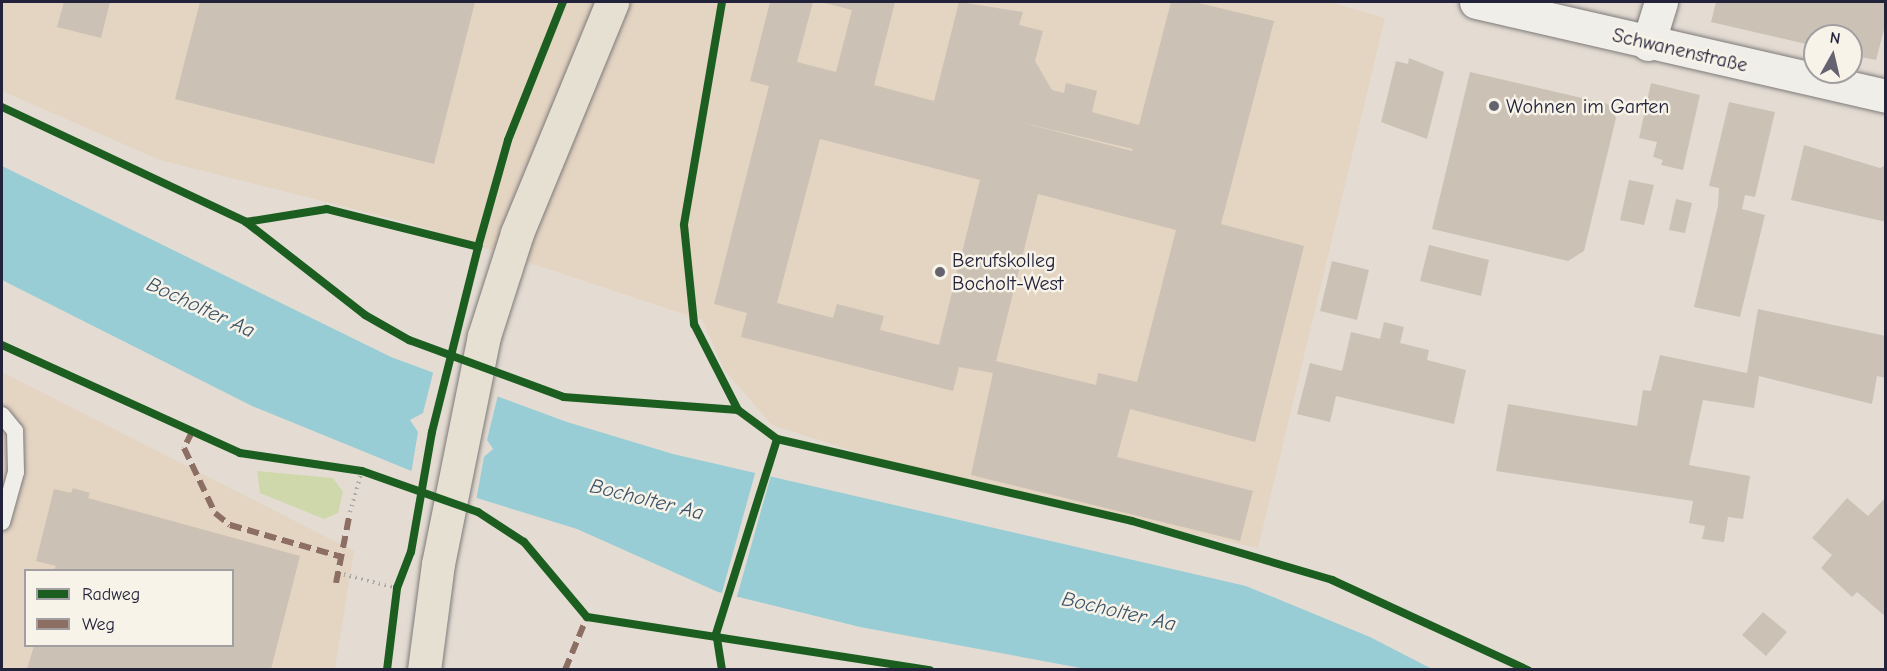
<!DOCTYPE html>
<meta charset="utf-8">
<style>
body{margin:0}
#map{position:relative;width:1887px;height:671px;overflow:hidden;background:#e4dcd2;font-family:"Comic Neue",sans-serif}
div>[style]{position:absolute}
.built>*{inset:0;background:#e4d4c2}
.green>*{inset:0;background:#cfd8ab}
.water>*{inset:0;background:#99cdd6}
.pier>*{inset:0;background:#e4dcd2}
.building>*{inset:0;background:#ccc1b5}
.path>*{height:4px;margin-top:-2px;transform-origin:0;background:repeating-linear-gradient(90deg,#aba9a9 0 1.5px,transparent 0 6px)}
.roads{filter:drop-shadow(0 0 2px #7e7a7b) drop-shadow(0 0 2px #7e7a7b)}
.lane>*{height:16px;margin:-8px;padding:0 8px;transform-origin:8px;border-radius:8px;background:#f0eee9}
.street>*{height:33px;margin:-16.5px;padding:0 16.5px;transform-origin:16.5px;border-radius:16.5px;background:#f0eee9}
.secondary>*{height:33px;margin:-16.5px;padding:0 16.5px;transform-origin:16.5px;border-radius:16.5px;background:#f0eee9}
.primary>*{height:33px;margin:-16.5px;padding:0 16.5px;transform-origin:16.5px;border-radius:16.5px;background:#e5e0d1}
.quiet>*{height:6px;margin-top:-3px;transform-origin:0;background:repeating-linear-gradient(90deg,#8d6e63 0 12px,transparent 0 18px)}
.cycleway>*{height:8px;margin:-4px;padding:0 4px;transform-origin:4px;border-radius:4px;background:#1b5e20}
.dots>*{width:16px;height:16px;translate:-50% -50%;box-sizing:border-box;border:3px solid #f7f3e8;border-radius:50%}
span{translate:-50% -50%;white-space:nowrap;text-align:center;line-height:1.15;-webkit-text-stroke:5px #f7f3e8;paint-order:stroke}
.street-label{font-size:20px;color:#22223b}
.poi-label{font-size:20px;color:#22223b}
.left{translate:0 -50%;text-align:left}
.water-label{font-size:21px;color:#3c546a;font-style:italic}
.frame{position:absolute;inset:0;border:3px solid #22223b;pointer-events:none}
.legend{position:absolute;left:24px;top:569px;width:210px;height:78px;box-sizing:border-box;background:#f7f3e8;border:2px solid #a29fa3;margin:0;padding:8px 10px;list-style:none;font-size:18px;color:#22223b}
.legend li{display:flex;align-items:center;gap:12px;height:30px}
.legend b{width:30px;border:2px solid #a29fa3}
.north{position:absolute;left:1803px;top:24px;width:60px;height:60px;box-sizing:border-box;background:#f7f3e8;border:2px solid #a29fa3;border-radius:50%;rotate:8deg;font-size:16px;font-weight:700;line-height:24px;text-align:center;color:#22223b}
.north::after{content:'';display:block;margin:auto;width:21px;height:27px;background:#666370;clip-path:polygon(50% 0,100% 100%,50% 72%,0 100%)}
</style>
<div id="map">
<div class="built">
<div style="clip-path:polygon(2px 2px,1330px 2px,1385px 18px,1258px 548px,946px 481px,772px 425px,725px 371px,702px 320px,409px 223px,160px 160px,2px 91px)"></div>
<div style="clip-path:polygon(evenodd,2px 372px,354px 551px,335px 669px,2px 669px,2px 372px,26px 570px,232px 570px,232px 646px,26px 646px,26px 570px)"></div>
</div>
<div class="green">
<div style="clip-path:polygon(257px 471px,333px 478px,343px 492px,338px 513px,324px 519px,260px 493px)"></div>
</div>
<div class="water">
<div style="clip-path:polygon(2px 166px,391px 357px,567px 422px,673px 454px,1246px 586px,1370px 637px,1432px 669px,1086px 669px,860px 627px,718px 592px,577px 529px,480px 499px,252px 406px,2px 280px)"></div>
</div>
<div class="pier">
<div style="clip-path:polygon(434px 369px,499px 391px,487px 440px,493px 449px,484px 457px,476px 501px,411px 474px,418px 432px,410px 420px,423px 413px)"></div>
<div style="clip-path:polygon(756px 470px,771px 475px,736px 600px,721px 596px)"></div>
</div>
<div class="building">
<div style="clip-path:polygon(64px 2px,110px 2px,101px 38px,57px 27px)"></div>
<div style="clip-path:polygon(200px 2px,475px 2px,434px 164px,175px 99px)"></div>
<div style="clip-path:polygon(evenodd,770px 2px,813px 2px,797px 62px,836px 72px,852px 10px,821px 2px,895px 2px,874px 85px,934px 101px,959px 2px,1023px 12px,1019px 25px,1043px 31px,1035px 61px,1052px 90px,1064px 93px,1066px 83px,1097px 91px,1092px 112px,1139px 125px,1171px 2px,1194px 2px,1274px 21px,1221px 224px,1304px 246px,1255px 442px,1130px 409px,1117px 457px,1253px 491px,1240px 541px,971px 475px,993px 373px,959px 367px,953px 391px,741px 337px,747px 313px,714px 304px,769px 86px,750px 81px,770px 2px,1015px 121px,1133px 149px,1132px 151px,1015px 121px,770px 2px,820px 139px,980px 180px,939px 345px,880px 330px,884px 316px,837px 304px,833px 318px,777px 303px,820px 139px,770px 2px,1038px 194px,1176px 230px,1137px 382px,1098px 373px,1096px 385px,996px 361px,1038px 194px)"></div>
<div style="clip-path:polygon(1716px 2px,1886px 2px,1886px 22px,1876px 60px,1851px 55px,1851px 36px,1815px 36px,1815px 46px,1711px 22px)"></div>
<div style="clip-path:polygon(1409px 58px,1444px 72px,1427px 139px,1381px 122px,1396px 61px,1408px 64px)"></div>
<div style="clip-path:polygon(1470px 72px,1608px 104px,1616px 118px,1584px 251px,1568px 261px,1432px 229px)"></div>
<div style="clip-path:polygon(1651px 83px,1700px 95px,1683px 170px,1661px 165px,1663px 160px,1653px 157px,1657px 142px,1639px 138px)"></div>
<div style="clip-path:polygon(1729px 102px,1775px 112px,1755px 197px,1745px 195px,1742px 209px,1765px 215px,1740px 317px,1694px 307px,1718px 206px,1719px 188px,1709px 186px)"></div>
<div style="clip-path:polygon(1804px 145px,1880px 168px,1886px 165px,1886px 222px,1791px 200px)"></div>
<div style="clip-path:polygon(1629px 180px,1654px 185px,1644px 225px,1620px 220px)"></div>
<div style="clip-path:polygon(1676px 199px,1692px 203px,1685px 233px,1669px 230px)"></div>
<div style="clip-path:polygon(1429px 245px,1489px 260px,1481px 296px,1420px 281px)"></div>
<div style="clip-path:polygon(1332px 261px,1369px 270px,1357px 320px,1320px 311px)"></div>
<div style="clip-path:polygon(1758px 309px,1886px 336px,1886px 378px,1877px 376px,1872px 404px,1759px 376px,1754px 408px,1703px 400px,1689px 465px,1750px 476px,1743px 519px,1728px 517px,1724px 542px,1702px 539px,1705px 526px,1689px 523px,1693px 501px,1496px 471px,1508px 404px,1637px 426px,1643px 390px,1651px 391px,1660px 355px,1747px 373px)"></div>
<div style="clip-path:polygon(1384px 322px,1404px 327px,1400px 343px,1429px 350px,1427px 360px,1466px 370px,1454px 424px,1336px 396px,1330px 422px,1297px 414px,1310px 363px,1342px 371px,1351px 332px,1380px 339px)"></div>
<div style="clip-path:polygon(73px 488px,90px 493px,88px 498px,300px 556px,271px 669px,27px 669px,34px 646px,232px 646px,232px 570px,54px 570px,56px 566px,36px 561px,54px 489px,71px 493px)"></div>
<div style="clip-path:polygon(1886px 497px,1886px 617px,1857px 592px,1852px 597px,1821px 568px,1832px 555px,1812px 538px,1847px 498px,1868px 516px)"></div>
<div style="clip-path:polygon(1763px 612px,1787px 632px,1766px 656px,1742px 635px)"></div>
</div>
<div class="path">
<div style="left:350px;top:512px;width:43px;rotate:-73.7deg"></div>
<div style="left:338px;top:573px;width:61px;rotate:14.3deg"></div>
</div>
<div class="roads">
<div class="lane">
<div style="left:2px;top:415px;width:21px;rotate:51deg"></div>
<div style="left:15px;top:431px;width:41px;rotate:88.6deg"></div>
<div style="left:16px;top:472px;width:52px;rotate:105.6deg"></div>
</div>
<div class="street">
<div style="left:1648px;top:44px;width:44px;rotate:-72.8deg"></div>
</div>
<div class="secondary">
<div style="left:1476px;top:2px;width:421px;rotate:12.9deg"></div>
</div>
<div class="primary">
<div style="left:424px;top:670px;width:107px;rotate:-82.5deg"></div>
<div style="left:438px;top:564px;width:233px;rotate:-78.6deg"></div>
<div style="left:484px;top:336px;width:108px;rotate:-72.2deg"></div>
<div style="left:517px;top:233px;width:250px;rotate:-67.6deg"></div>
</div>
</div>
<div class="quiet">
<div style="left:192px;top:432px;width:18px;rotate:117deg"></div>
<div style="left:184px;top:448px;width:72px;rotate:64.5deg"></div>
<div style="left:215px;top:513px;width:19px;rotate:39deg"></div>
<div style="left:230px;top:525px;width:116px;rotate:15.9deg"></div>
<div style="left:336px;top:583px;width:72px;rotate:-78.8deg"></div>
<div style="left:565px;top:670px;width:57px;rotate:-67.5deg"></div>
</div>
<div class="cycleway">
<div style="left:722px;top:2px;width:226px;rotate:99.7deg"></div>
<div style="left:684px;top:225px;width:100px;rotate:84.2deg"></div>
<div style="left:694px;top:324px;width:97px;rotate:62.9deg"></div>
<div style="left:738px;top:410px;width:49px;rotate:36.6deg"></div>
<div style="left:777px;top:439px;width:364px;rotate:13deg"></div>
<div style="left:1132px;top:521px;width:209px;rotate:16.4deg"></div>
<div style="left:1332px;top:580px;width:216px;rotate:24.7deg"></div>
<div style="left:2px;top:107px;width:270px;rotate:25.2deg"></div>
<div style="left:246px;top:222px;width:151px;rotate:38deg"></div>
<div style="left:365px;top:315px;width:51px;rotate:29.6deg"></div>
<div style="left:409px;top:340px;width:165px;rotate:20.2deg"></div>
<div style="left:564px;top:397px;width:174px;rotate:4.3deg"></div>
<div style="left:246px;top:222px;width:82px;rotate:-9.1deg"></div>
<div style="left:327px;top:209px;width:156px;rotate:14.1deg"></div>
<div style="left:2px;top:345px;width:261px;rotate:24.4deg"></div>
<div style="left:240px;top:453px;width:123px;rotate:8.4deg"></div>
<div style="left:362px;top:471px;width:123px;rotate:19.5deg"></div>
<div style="left:478px;top:512px;width:55px;rotate:33.1deg"></div>
<div style="left:524px;top:542px;width:98px;rotate:50deg"></div>
<div style="left:587px;top:617px;width:347px;rotate:8.8deg"></div>
<div style="left:387px;top:670px;width:83px;rotate:-83deg"></div>
<div style="left:397px;top:588px;width:39px;rotate:-69deg"></div>
<div style="left:411px;top:552px;width:122px;rotate:-80.1deg"></div>
<div style="left:432px;top:432px;width:191px;rotate:-76deg"></div>
<div style="left:478px;top:247px;width:111px;rotate:-74.3deg"></div>
<div style="left:508px;top:140px;width:149px;rotate:-68.3deg"></div>
<div style="left:722px;top:670px;width:36px;rotate:-99deg"></div>
<div style="left:716px;top:634px;width:204px;rotate:-72.6deg"></div>
</div>
<div class="dots">
<div style="left:1494px;top:106px;background:#666370"></div>
<div style="left:940px;top:272px;background:#666370"></div>
</div>
<div class="street-label">
<span style="left:1680px;top:50px;rotate:13deg">Schwanenstraße</span>
</div>
<div class="poi-label">
<span class="left" style="left:1506px;top:106px">Wohnen im Garten</span>
<span class="left" style="left:952px;top:272px">Berufskolleg<br>Bocholt-West</span>
</div>
<div class="water-label">
<span style="left:201px;top:307px;rotate:25deg">Bocholter Aa</span>
<span style="left:647px;top:499px;rotate:14deg">Bocholter Aa</span>
<span style="left:1119px;top:611px;rotate:13deg">Bocholter Aa</span>
</div>
<div class="frame"></div>
<ul class="legend">
<li><b style="height:8px;background:#1b5e20"></b>Radweg</li>
<li><b style="height:8px;background:#8d6e63"></b>Weg</li>
</ul>
<div class="north">N</div>
</div>
